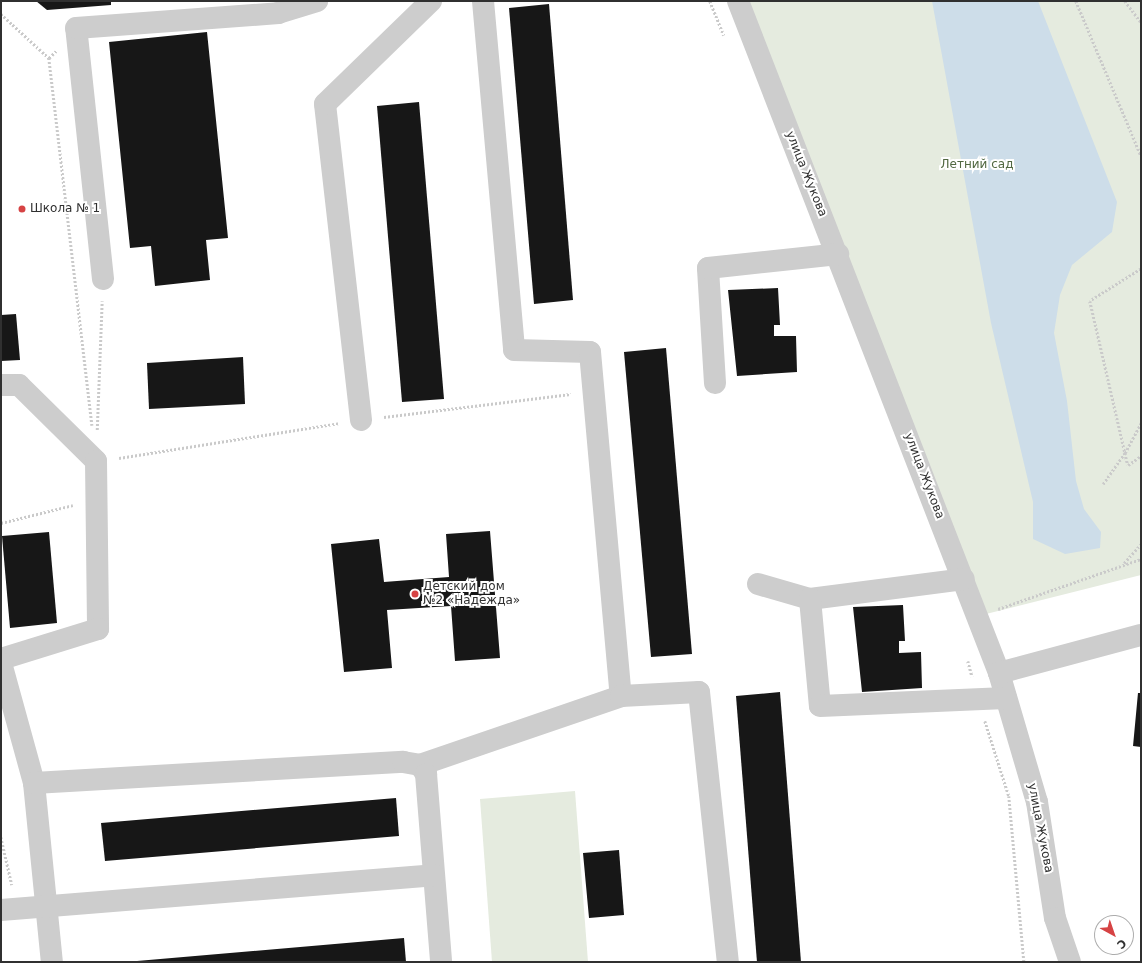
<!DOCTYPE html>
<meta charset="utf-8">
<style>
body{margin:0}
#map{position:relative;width:1142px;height:963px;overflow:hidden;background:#fff;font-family:"DejaVu Sans",sans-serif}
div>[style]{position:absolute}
.green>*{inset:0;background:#e5ebdf}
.water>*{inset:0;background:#cddde9}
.building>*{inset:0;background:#171717}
.path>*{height:2.5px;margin-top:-1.25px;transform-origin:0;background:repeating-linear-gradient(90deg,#cacaca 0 2px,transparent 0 4px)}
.minor>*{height:22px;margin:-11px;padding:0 11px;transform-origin:11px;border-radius:11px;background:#cdcdcd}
.dots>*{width:11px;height:11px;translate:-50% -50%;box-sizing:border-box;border:2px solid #fff;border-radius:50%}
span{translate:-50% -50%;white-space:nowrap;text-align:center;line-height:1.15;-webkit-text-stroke:4px #fff;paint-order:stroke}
.park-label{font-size:12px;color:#516841}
.street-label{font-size:12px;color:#303030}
.poi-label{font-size:12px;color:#303030}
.left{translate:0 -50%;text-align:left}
.frame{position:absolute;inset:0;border:2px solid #303030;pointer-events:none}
.north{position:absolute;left:1094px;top:915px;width:40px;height:40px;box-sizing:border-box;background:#fff;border:1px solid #acacac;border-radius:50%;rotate:140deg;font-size:11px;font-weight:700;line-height:16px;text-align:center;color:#303030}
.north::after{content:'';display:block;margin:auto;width:14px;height:18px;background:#d64344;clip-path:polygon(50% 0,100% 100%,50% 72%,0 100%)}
</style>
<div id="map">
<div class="green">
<div style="clip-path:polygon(738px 1px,1141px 1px,1141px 575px,978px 616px)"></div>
<div style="clip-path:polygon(575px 791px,588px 962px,492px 962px,480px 799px)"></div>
</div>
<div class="water">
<div style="clip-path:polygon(932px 1px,1038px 1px,1117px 202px,1112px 232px,1072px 265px,1060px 295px,1054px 333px,1067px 401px,1076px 481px,1084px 509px,1101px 532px,1100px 548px,1065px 554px,1033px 539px,1033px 502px,991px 323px)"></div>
</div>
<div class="building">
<div style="clip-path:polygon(36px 1px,111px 1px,111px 5px,47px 10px)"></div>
<div style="clip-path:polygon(549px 4px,573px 300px,534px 304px,509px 8px)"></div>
<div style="clip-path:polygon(207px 32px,228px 238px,206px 240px,210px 280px,155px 286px,151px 246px,130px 248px,109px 42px)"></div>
<div style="clip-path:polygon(419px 102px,444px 399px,402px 402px,377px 106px)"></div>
<div style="clip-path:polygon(778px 288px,780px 325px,774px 325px,774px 336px,796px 336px,797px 372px,737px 376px,728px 290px)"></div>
<div style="clip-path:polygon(16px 314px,20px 360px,1px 361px,1px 315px)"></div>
<div style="clip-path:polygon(666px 348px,692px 654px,651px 657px,624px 352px)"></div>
<div style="clip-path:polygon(243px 357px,245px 404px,149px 409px,147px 363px)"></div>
<div style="clip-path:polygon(490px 531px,500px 658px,455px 661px,451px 606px,387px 610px,392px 668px,344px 672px,331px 544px,379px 539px,384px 582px,449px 577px,446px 534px)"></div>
<div style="clip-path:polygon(49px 532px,57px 623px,10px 628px,2px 536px)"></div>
<div style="clip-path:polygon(903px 605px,905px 641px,899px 641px,899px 653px,921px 652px,922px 688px,862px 692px,853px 607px)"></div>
<div style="clip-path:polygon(780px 692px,801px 962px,757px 962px,736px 696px)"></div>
<div style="clip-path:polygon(1138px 693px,1141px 693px,1141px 747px,1133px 746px)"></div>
<div style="clip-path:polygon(396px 798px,399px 836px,105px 861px,101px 823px)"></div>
<div style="clip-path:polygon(619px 850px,624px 915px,589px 918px,583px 853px)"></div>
<div style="clip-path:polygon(404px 938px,406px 962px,137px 962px,137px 961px)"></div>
</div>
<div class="path">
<div style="left:710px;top:1px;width:37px;rotate:68deg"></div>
<div style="left:1076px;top:1px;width:168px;rotate:67.2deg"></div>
<div style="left:1125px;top:1px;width:26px;rotate:53deg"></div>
<div style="left:1px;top:14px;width:65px;rotate:42.5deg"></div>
<div style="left:49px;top:58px;width:10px;rotate:-45deg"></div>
<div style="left:49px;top:58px;width:370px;rotate:83.3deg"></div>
<div style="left:1141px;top:269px;width:60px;rotate:147.9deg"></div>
<div style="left:1090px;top:301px;width:168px;rotate:77deg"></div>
<div style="left:1128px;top:465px;width:16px;rotate:-35deg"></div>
<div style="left:384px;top:417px;width:188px;rotate:-7deg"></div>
<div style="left:97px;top:430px;width:129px;rotate:-87.8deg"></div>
<div style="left:119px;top:458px;width:223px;rotate:-9deg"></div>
<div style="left:1103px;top:484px;width:38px;rotate:-55deg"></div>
<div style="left:1125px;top:453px;width:34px;rotate:-62deg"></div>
<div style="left:1px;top:523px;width:74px;rotate:-14deg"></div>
<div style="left:1124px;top:563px;width:25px;rotate:-48deg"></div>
<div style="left:998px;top:609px;width:151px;rotate:-19.3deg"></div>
<div style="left:968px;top:661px;width:16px;rotate:75deg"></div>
<div style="left:985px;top:721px;width:79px;rotate:72.3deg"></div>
<div style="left:1009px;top:796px;width:167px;rotate:84.8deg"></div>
<div style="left:1px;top:837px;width:49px;rotate:77.1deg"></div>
</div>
<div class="minor">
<div style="left:483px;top:1px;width:350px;rotate:84.9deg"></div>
<div style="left:514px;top:350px;width:76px;rotate:1.5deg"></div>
<div style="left:590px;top:352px;width:345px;rotate:84.9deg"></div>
<div style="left:738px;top:1px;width:721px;rotate:68.77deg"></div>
<div style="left:999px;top:673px;width:134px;rotate:73.6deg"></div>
<div style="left:1037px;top:802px;width:117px;rotate:81.2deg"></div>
<div style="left:1055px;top:918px;width:46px;rotate:71.2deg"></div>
<div style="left:103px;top:279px;width:252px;rotate:-96.1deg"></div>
<div style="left:76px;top:28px;width:203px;rotate:-4.2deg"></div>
<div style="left:278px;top:13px;width:41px;rotate:-17.1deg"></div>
<div style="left:715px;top:383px;width:115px;rotate:-93.5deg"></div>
<div style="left:708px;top:268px;width:131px;rotate:-6.1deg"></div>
<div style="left:1px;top:385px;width:18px"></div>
<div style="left:19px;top:385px;width:108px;rotate:44.6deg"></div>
<div style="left:96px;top:461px;width:168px;rotate:89.3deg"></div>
<div style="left:98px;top:629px;width:102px;rotate:162.8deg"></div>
<div style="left:361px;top:420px;width:318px;rotate:-96.5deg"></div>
<div style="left:325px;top:104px;width:148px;rotate:-44.2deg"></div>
<div style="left:758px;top:584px;width:54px;rotate:16.1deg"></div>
<div style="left:810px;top:599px;width:155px;rotate:-7.4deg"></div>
<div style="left:810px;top:599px;width:107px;rotate:84.7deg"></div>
<div style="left:820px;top:706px;width:186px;rotate:-2.5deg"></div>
<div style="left:1px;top:663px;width:124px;rotate:74.6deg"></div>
<div style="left:34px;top:783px;width:180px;rotate:84.3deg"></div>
<div style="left:999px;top:673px;width:147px;rotate:-15deg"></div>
<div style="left:420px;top:765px;width:213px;rotate:-18.9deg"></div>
<div style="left:621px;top:696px;width:78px;rotate:-2.9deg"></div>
<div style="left:699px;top:692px;width:272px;rotate:83.9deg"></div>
<div style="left:34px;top:783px;width:370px;rotate:-3.3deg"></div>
<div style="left:403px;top:762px;width:17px;rotate:10deg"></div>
<div style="left:420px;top:765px;width:11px;rotate:56deg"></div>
<div style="left:426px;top:774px;width:189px;rotate:85.4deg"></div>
<div style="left:1px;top:910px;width:434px;rotate:-4.6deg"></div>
</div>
<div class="dots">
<div style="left:22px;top:209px;background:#d64344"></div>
<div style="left:415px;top:594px;background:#d64344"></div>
</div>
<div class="park-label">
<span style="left:977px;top:165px">Летний сад</span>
</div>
<div class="street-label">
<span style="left:806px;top:174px;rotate:68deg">улица Жукова</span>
<span style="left:924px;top:476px;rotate:69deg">улица Жукова</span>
<span style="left:1040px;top:828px;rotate:79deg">улица Жукова</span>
</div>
<div class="poi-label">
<span class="left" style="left:30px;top:209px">Школа № 1</span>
<span class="left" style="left:423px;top:594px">Детский дом<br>№2 «Надежда»</span>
</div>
<div class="frame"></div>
<div class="north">С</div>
</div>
